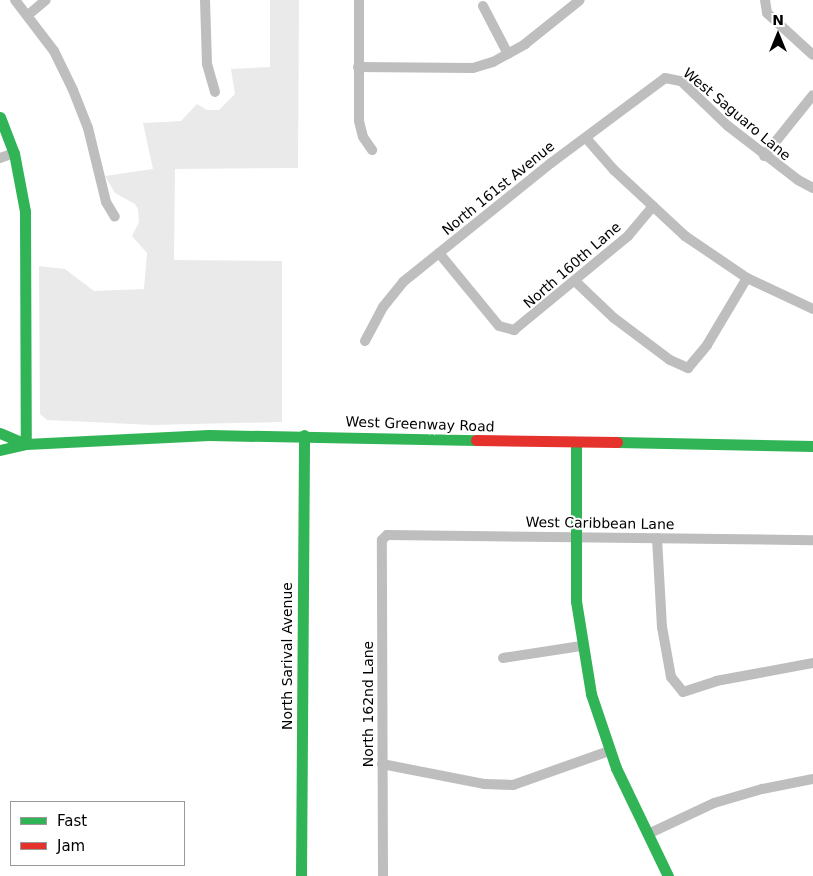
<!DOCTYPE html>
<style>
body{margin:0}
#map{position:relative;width:813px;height:876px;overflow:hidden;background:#fff;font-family:"DejaVu Sans",sans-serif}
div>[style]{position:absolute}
.green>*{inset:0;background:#eaeaea}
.street>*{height:10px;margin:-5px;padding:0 5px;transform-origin:5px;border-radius:5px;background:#bebebe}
.fast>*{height:11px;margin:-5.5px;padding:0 5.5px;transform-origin:5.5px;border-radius:5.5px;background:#30b455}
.jam>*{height:11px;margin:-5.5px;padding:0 5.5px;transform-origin:5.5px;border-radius:5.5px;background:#e5322d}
span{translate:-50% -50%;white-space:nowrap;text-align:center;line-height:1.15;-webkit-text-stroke:4px #fff;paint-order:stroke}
.street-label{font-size:14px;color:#000}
.legend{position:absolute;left:10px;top:801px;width:175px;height:65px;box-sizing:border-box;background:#fff;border:1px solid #999;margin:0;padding:6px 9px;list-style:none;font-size:15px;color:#000}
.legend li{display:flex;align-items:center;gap:10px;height:25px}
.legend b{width:25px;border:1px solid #999}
.north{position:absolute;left:753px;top:10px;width:50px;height:50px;-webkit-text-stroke:4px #fff;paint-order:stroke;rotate:0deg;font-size:14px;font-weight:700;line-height:20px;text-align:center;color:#000}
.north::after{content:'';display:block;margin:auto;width:18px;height:22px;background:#000;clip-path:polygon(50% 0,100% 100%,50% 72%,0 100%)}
</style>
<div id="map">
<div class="green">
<div style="clip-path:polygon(270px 0,299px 0,298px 168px,175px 169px,174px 260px,282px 261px,282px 422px,153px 425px,47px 420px,40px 414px,39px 266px,65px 269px,94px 291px,144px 289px,147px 253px,132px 236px,139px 222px,138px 209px,135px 204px,115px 193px,105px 176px,153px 169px,143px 123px,181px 121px,197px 104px,207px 110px,219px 110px,235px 94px,231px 69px,270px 67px)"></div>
</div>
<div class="street">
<div style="left:15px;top:0;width:64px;rotate:52.6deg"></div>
<div style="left:54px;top:51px;width:43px;rotate:64deg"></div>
<div style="left:73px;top:90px;width:41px;rotate:68.5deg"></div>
<div style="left:88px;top:128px;width:76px;rotate:76.3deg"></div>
<div style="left:106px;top:202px;width:17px;rotate:59deg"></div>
<div style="left:205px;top:0;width:64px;rotate:88.2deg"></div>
<div style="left:207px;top:64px;width:29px;rotate:74deg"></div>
<div style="left:359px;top:0;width:121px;rotate:90deg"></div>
<div style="left:359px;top:121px;width:16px;rotate:76deg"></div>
<div style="left:363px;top:137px;width:16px;rotate:55deg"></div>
<div style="left:765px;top:0;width:13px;rotate:81deg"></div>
<div style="left:767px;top:13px;width:62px;rotate:42.4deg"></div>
<div style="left:483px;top:6px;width:54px;rotate:62.5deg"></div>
<div style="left:28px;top:15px;width:23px;rotate:-40deg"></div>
<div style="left:358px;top:67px;width:115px;rotate:0.5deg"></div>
<div style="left:473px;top:68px;width:21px;rotate:-17deg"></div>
<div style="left:493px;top:62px;width:37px;rotate:-29deg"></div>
<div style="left:525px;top:44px;width:70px;rotate:-38.7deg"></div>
<div style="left:586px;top:138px;width:43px;rotate:48.8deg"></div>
<div style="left:614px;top:170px;width:97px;rotate:42.9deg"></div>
<div style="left:685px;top:236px;width:75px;rotate:34.1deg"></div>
<div style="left:747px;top:278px;width:73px;rotate:25.2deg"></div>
<div style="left:764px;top:156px;width:78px;rotate:-51.2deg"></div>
<div style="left:0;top:158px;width:15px;rotate:-20deg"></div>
<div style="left:439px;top:253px;width:94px;rotate:50.6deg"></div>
<div style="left:499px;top:326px;width:16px;rotate:15deg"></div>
<div style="left:514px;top:330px;width:148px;rotate:-39.5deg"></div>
<div style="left:628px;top:236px;width:39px;rotate:-50deg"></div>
<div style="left:576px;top:282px;width:52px;rotate:43.5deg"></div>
<div style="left:614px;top:318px;width:70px;rotate:36.9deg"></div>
<div style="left:670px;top:360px;width:20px;rotate:24deg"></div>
<div style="left:688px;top:368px;width:30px;rotate:-50deg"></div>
<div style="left:707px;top:345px;width:78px;rotate:-59.2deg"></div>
<div style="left:365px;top:341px;width:38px;rotate:-62deg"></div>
<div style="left:383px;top:307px;width:32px;rotate:-51deg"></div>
<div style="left:403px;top:282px;width:190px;rotate:-38.8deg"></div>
<div style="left:551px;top:163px;width:142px;rotate:-36.7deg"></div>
<div style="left:665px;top:78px;width:16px;rotate:11deg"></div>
<div style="left:681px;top:81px;width:65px;rotate:43.8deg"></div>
<div style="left:728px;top:126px;width:88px;rotate:37.6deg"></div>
<div style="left:798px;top:180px;width:17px;rotate:28deg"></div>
<div style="left:657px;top:538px;width:89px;rotate:86.8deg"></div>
<div style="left:662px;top:627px;width:51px;rotate:79.8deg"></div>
<div style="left:671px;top:677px;width:19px;rotate:51deg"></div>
<div style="left:683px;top:692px;width:35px;rotate:-18deg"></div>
<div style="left:716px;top:681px;width:99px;rotate:-10.5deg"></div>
<div style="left:503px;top:658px;width:79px;rotate:-8.7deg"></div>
<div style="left:382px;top:764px;width:105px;rotate:11deg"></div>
<div style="left:485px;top:784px;width:28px;rotate:2deg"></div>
<div style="left:513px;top:785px;width:102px;rotate:-19.5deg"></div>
<div style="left:648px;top:834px;width:73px;rotate:-25.2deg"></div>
<div style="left:714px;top:803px;width:50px;rotate:-16.3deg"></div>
<div style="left:762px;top:789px;width:52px;rotate:-11.1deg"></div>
<div style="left:383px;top:876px;width:336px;rotate:-90.2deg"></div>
<div style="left:382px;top:540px;width:7px;rotate:-45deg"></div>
<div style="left:387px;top:535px;width:426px;rotate:0.7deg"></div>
</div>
<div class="fast">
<div style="left:0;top:117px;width:39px;rotate:69deg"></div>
<div style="left:14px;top:153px;width:59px;rotate:79.3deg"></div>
<div style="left:25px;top:211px;width:233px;rotate:89.8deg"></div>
<div style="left:0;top:433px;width:28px;rotate:23deg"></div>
<div style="left:617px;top:442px;width:196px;rotate:1.2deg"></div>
<div style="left:576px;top:443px;width:158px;rotate:90deg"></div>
<div style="left:576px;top:601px;width:94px;rotate:80.8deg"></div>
<div style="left:591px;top:694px;width:78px;rotate:71.3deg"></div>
<div style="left:616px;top:768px;width:120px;rotate:64.3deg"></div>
<div style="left:0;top:450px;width:27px;rotate:-13deg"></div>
<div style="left:26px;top:444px;width:183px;rotate:-2.8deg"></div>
<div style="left:209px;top:435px;width:267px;rotate:1.1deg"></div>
<div style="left:301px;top:876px;width:441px;rotate:-89.6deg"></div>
</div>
<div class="jam">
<div style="left:476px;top:440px;width:141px;rotate:0.8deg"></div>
</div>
<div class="street-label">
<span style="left:737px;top:114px;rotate:40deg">West Saguaro Lane</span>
<span style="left:498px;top:188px;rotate:-39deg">North 161st Avenue</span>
<span style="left:572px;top:265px;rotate:-41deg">North 160th Lane</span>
<span style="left:420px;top:424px;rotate:2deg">West Greenway Road</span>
<span style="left:600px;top:523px;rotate:1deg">West Caribbean Lane</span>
<span style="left:287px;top:656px;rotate:-90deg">North Sarival Avenue</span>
<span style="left:368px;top:704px;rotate:-90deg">North 162nd Lane</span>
</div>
<ul class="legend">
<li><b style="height:6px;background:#30b455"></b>Fast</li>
<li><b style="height:6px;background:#e5322d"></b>Jam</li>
</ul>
<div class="north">N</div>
</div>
